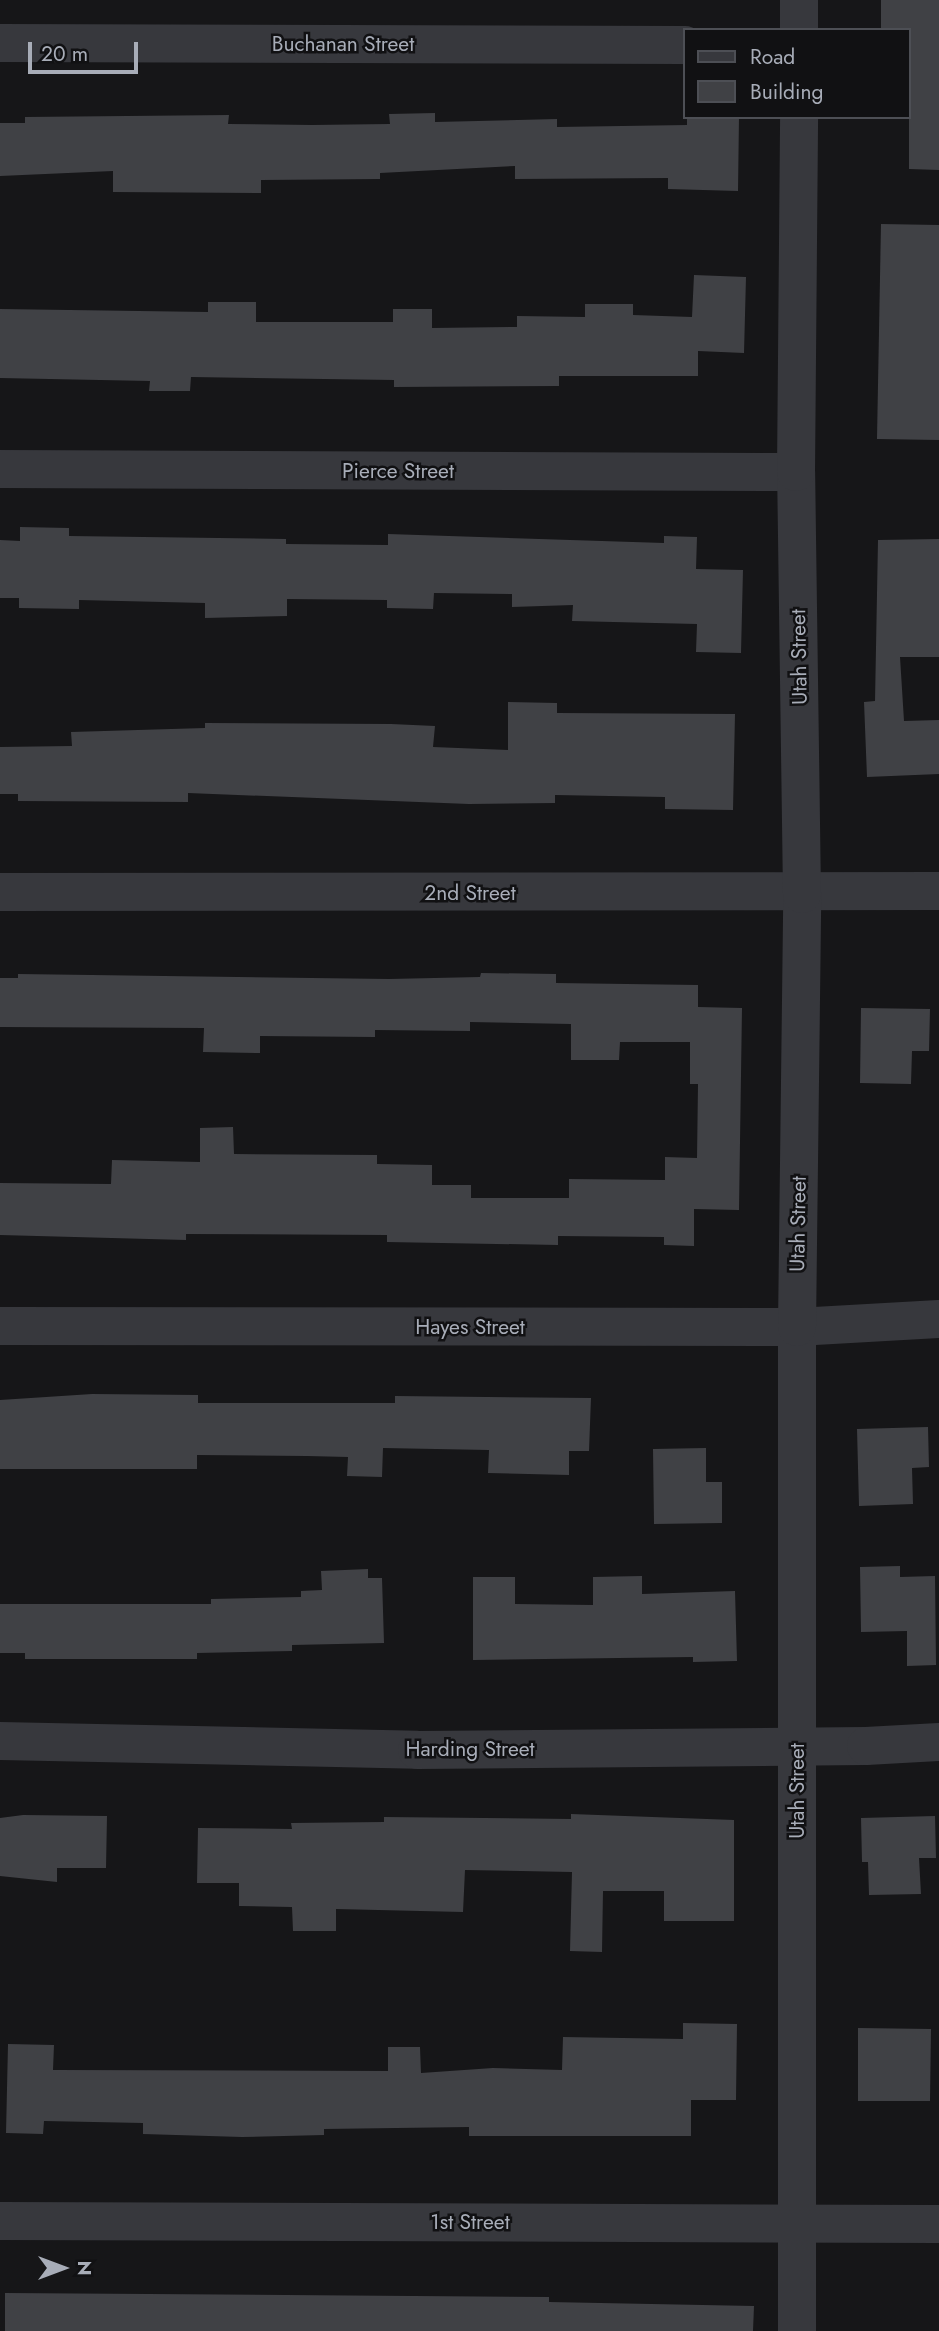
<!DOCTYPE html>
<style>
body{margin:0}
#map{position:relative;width:939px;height:2331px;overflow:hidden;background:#161618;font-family:Jost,sans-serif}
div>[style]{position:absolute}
.building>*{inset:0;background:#404145}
.minor>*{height:38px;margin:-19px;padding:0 19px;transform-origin:19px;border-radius:19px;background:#37383d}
span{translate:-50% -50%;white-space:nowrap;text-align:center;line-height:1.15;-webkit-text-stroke:5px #111113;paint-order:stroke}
.street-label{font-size:21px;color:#a8adb8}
.legend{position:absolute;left:683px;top:28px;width:228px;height:91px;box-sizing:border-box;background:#111113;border:2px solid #4d4f55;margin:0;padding:9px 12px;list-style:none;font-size:21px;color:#a8adb8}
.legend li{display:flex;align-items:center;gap:14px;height:35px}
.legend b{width:35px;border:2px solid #4d4f55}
.north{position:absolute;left:28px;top:2233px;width:70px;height:70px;-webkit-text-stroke:5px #111113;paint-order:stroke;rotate:90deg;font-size:19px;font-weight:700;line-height:28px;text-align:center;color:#a8adb8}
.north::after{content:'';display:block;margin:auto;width:24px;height:32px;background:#a8adb8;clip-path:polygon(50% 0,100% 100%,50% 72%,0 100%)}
.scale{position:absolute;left:28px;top:42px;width:110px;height:32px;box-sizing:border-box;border:4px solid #a8adb8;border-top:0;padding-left:9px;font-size:21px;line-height:24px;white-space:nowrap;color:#a8adb8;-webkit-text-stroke:5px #111113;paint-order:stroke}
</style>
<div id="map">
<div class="building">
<div style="clip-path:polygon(881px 0,939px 0,939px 170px,909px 169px,909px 30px,881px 30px)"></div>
<div style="clip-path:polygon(435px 113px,435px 122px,557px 119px,557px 127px,687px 125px,687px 117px,739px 117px,738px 191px,668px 189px,668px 178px,515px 179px,515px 166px,380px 173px,380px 179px,261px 180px,261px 193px,113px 192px,113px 171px,0 176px,0 123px,25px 123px,25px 117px,229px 115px,228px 124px,312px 125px,390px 124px,389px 114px)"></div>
<div style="clip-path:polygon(881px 224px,939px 225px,939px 440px,877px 439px)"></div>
<div style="clip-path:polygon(694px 275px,746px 277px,744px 353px,698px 351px,698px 376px,559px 376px,559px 386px,394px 387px,394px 380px,191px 377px,190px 391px,149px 391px,150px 381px,0 378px,0 309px,208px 312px,208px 302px,256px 302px,256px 322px,393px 322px,393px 309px,432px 309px,432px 328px,517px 327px,517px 316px,585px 317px,585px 304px,633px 304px,633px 315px,692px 317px)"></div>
<div style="clip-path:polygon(20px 527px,69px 528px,69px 536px,286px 539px,286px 544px,388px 545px,388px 534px,664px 543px,664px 536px,697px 537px,696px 569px,743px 570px,741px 653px,696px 652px,697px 624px,572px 621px,573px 605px,512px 607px,512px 594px,434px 593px,433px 609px,387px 608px,387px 600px,287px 599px,287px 616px,205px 618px,205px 603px,79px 600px,79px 609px,19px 608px,19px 598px,0 598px,0 540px,20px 541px)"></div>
<div style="clip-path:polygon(939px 539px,939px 657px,900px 657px,904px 721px,939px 720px,939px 774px,867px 777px,864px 702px,875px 701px,878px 540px)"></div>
<div style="clip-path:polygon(508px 702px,557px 703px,557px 713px,735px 714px,733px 810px,665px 809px,665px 797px,555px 795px,555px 803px,469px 804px,188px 793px,188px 802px,18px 801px,18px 794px,0 794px,0 747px,72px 746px,71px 732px,205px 728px,205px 723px,391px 724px,435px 726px,433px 747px,508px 750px)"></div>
<div style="clip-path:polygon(481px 973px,556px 974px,556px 983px,698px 985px,698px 1007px,742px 1008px,739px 1210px,694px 1209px,694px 1246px,664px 1245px,664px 1237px,558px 1236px,558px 1245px,387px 1242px,387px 1235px,186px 1234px,186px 1240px,0 1235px,0 1183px,111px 1184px,112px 1160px,200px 1162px,200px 1128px,233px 1127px,234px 1154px,377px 1155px,377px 1164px,432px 1165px,432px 1185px,471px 1185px,471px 1198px,569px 1198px,569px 1179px,665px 1180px,665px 1157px,697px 1158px,698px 1084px,690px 1084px,690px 1042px,620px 1042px,619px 1060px,571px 1060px,571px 1024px,470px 1022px,470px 1031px,375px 1030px,375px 1037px,260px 1036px,260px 1053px,203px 1052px,204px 1028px,0 1027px,0 978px,18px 978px,18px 974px,389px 979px,480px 977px)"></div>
<div style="clip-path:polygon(861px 1008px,930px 1009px,929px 1051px,912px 1051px,911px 1084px,860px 1083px)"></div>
<div style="clip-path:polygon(92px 1394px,198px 1395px,198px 1403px,395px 1403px,395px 1396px,591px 1398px,589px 1451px,569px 1451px,569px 1475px,488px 1473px,489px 1450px,383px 1448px,382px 1477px,347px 1476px,348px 1457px,307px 1456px,197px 1455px,197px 1469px,0 1469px,0 1400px)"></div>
<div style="clip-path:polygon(928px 1427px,929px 1467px,912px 1468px,913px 1504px,859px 1506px,857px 1429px)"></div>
<div style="clip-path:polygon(706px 1448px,706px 1482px,722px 1482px,722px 1523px,654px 1524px,653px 1449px)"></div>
<div style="clip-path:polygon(900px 1566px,900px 1577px,935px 1576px,936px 1665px,907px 1666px,907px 1631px,861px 1632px,860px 1567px)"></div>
<div style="clip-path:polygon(368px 1569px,368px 1578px,382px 1578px,384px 1643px,292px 1645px,292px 1651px,197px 1653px,197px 1659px,25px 1659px,25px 1653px,0 1653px,0 1604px,211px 1604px,211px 1599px,301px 1597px,301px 1591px,322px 1590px,321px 1571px)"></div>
<div style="clip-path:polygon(642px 1576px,642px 1594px,735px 1591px,737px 1661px,693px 1662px,693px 1657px,473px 1660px,473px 1577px,515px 1577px,515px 1604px,593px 1605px,593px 1577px)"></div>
<div style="clip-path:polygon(571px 1814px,734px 1820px,734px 1921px,664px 1921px,664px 1891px,603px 1891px,602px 1952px,570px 1951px,572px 1872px,465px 1870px,463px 1912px,336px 1909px,336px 1931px,293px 1931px,292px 1907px,239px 1906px,239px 1883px,197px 1883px,198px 1828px,292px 1829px,291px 1823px,384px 1822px,384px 1817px,571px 1819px)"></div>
<div style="clip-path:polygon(23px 1815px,107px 1816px,106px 1868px,57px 1868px,57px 1882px,0 1876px,0 1818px)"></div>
<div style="clip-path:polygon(935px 1816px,936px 1858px,919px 1858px,921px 1894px,869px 1895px,868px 1862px,862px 1862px,861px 1818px)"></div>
<div style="clip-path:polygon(683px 2023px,737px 2024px,736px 2100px,691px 2100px,691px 2136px,469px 2136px,469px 2127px,324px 2129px,324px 2135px,242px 2137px,143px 2134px,143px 2123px,44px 2121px,43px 2134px,6px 2133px,8px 2044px,54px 2045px,53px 2070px,388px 2071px,388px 2047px,420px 2047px,421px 2073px,493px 2068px,562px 2070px,563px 2037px,683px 2039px)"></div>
<div style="clip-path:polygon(858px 2028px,931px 2029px,930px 2101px,858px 2101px)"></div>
<div style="clip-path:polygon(5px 2293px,549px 2297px,549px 2302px,754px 2306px,753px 2331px,5px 2331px)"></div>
</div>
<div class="minor">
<div style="left:799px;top:0;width:30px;rotate:90deg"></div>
<div style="left:0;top:43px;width:685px;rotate:0.17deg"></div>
<div style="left:0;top:469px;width:796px;rotate:0.22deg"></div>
<div style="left:0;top:892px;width:939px;rotate:-0.06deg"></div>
<div style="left:0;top:1326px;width:797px;rotate:0.07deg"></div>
<div style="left:797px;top:1327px;width:142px;rotate:-3.2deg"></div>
<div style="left:0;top:1741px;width:417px;rotate:1.2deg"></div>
<div style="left:417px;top:1750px;width:449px;rotate:-0.5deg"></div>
<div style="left:866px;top:1746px;width:73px;rotate:-3.1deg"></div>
<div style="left:0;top:2221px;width:939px;rotate:0.18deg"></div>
<div style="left:797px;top:2331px;width:1004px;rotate:-90deg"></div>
<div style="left:797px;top:1327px;width:433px;rotate:-89.3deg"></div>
<div style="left:802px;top:894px;width:422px;rotate:-90.8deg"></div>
<div style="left:796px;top:472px;width:355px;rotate:-89.5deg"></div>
</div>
<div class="street-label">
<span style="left:343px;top:44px">Buchanan Street</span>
<span style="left:398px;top:471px">Pierce Street</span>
<span style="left:799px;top:657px;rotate:-91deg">Utah Street</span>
<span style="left:470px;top:893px">2nd Street</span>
<span style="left:798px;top:1224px;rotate:-89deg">Utah Street</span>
<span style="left:470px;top:1327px">Hayes Street</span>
<span style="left:470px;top:1749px">Harding Street</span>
<span style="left:797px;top:1791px;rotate:-90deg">Utah Street</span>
<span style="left:470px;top:2222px">1st Street</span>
</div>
<ul class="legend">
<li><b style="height:9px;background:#37383d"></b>Road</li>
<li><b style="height:19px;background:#404145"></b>Building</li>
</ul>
<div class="north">N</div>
<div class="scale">20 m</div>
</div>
